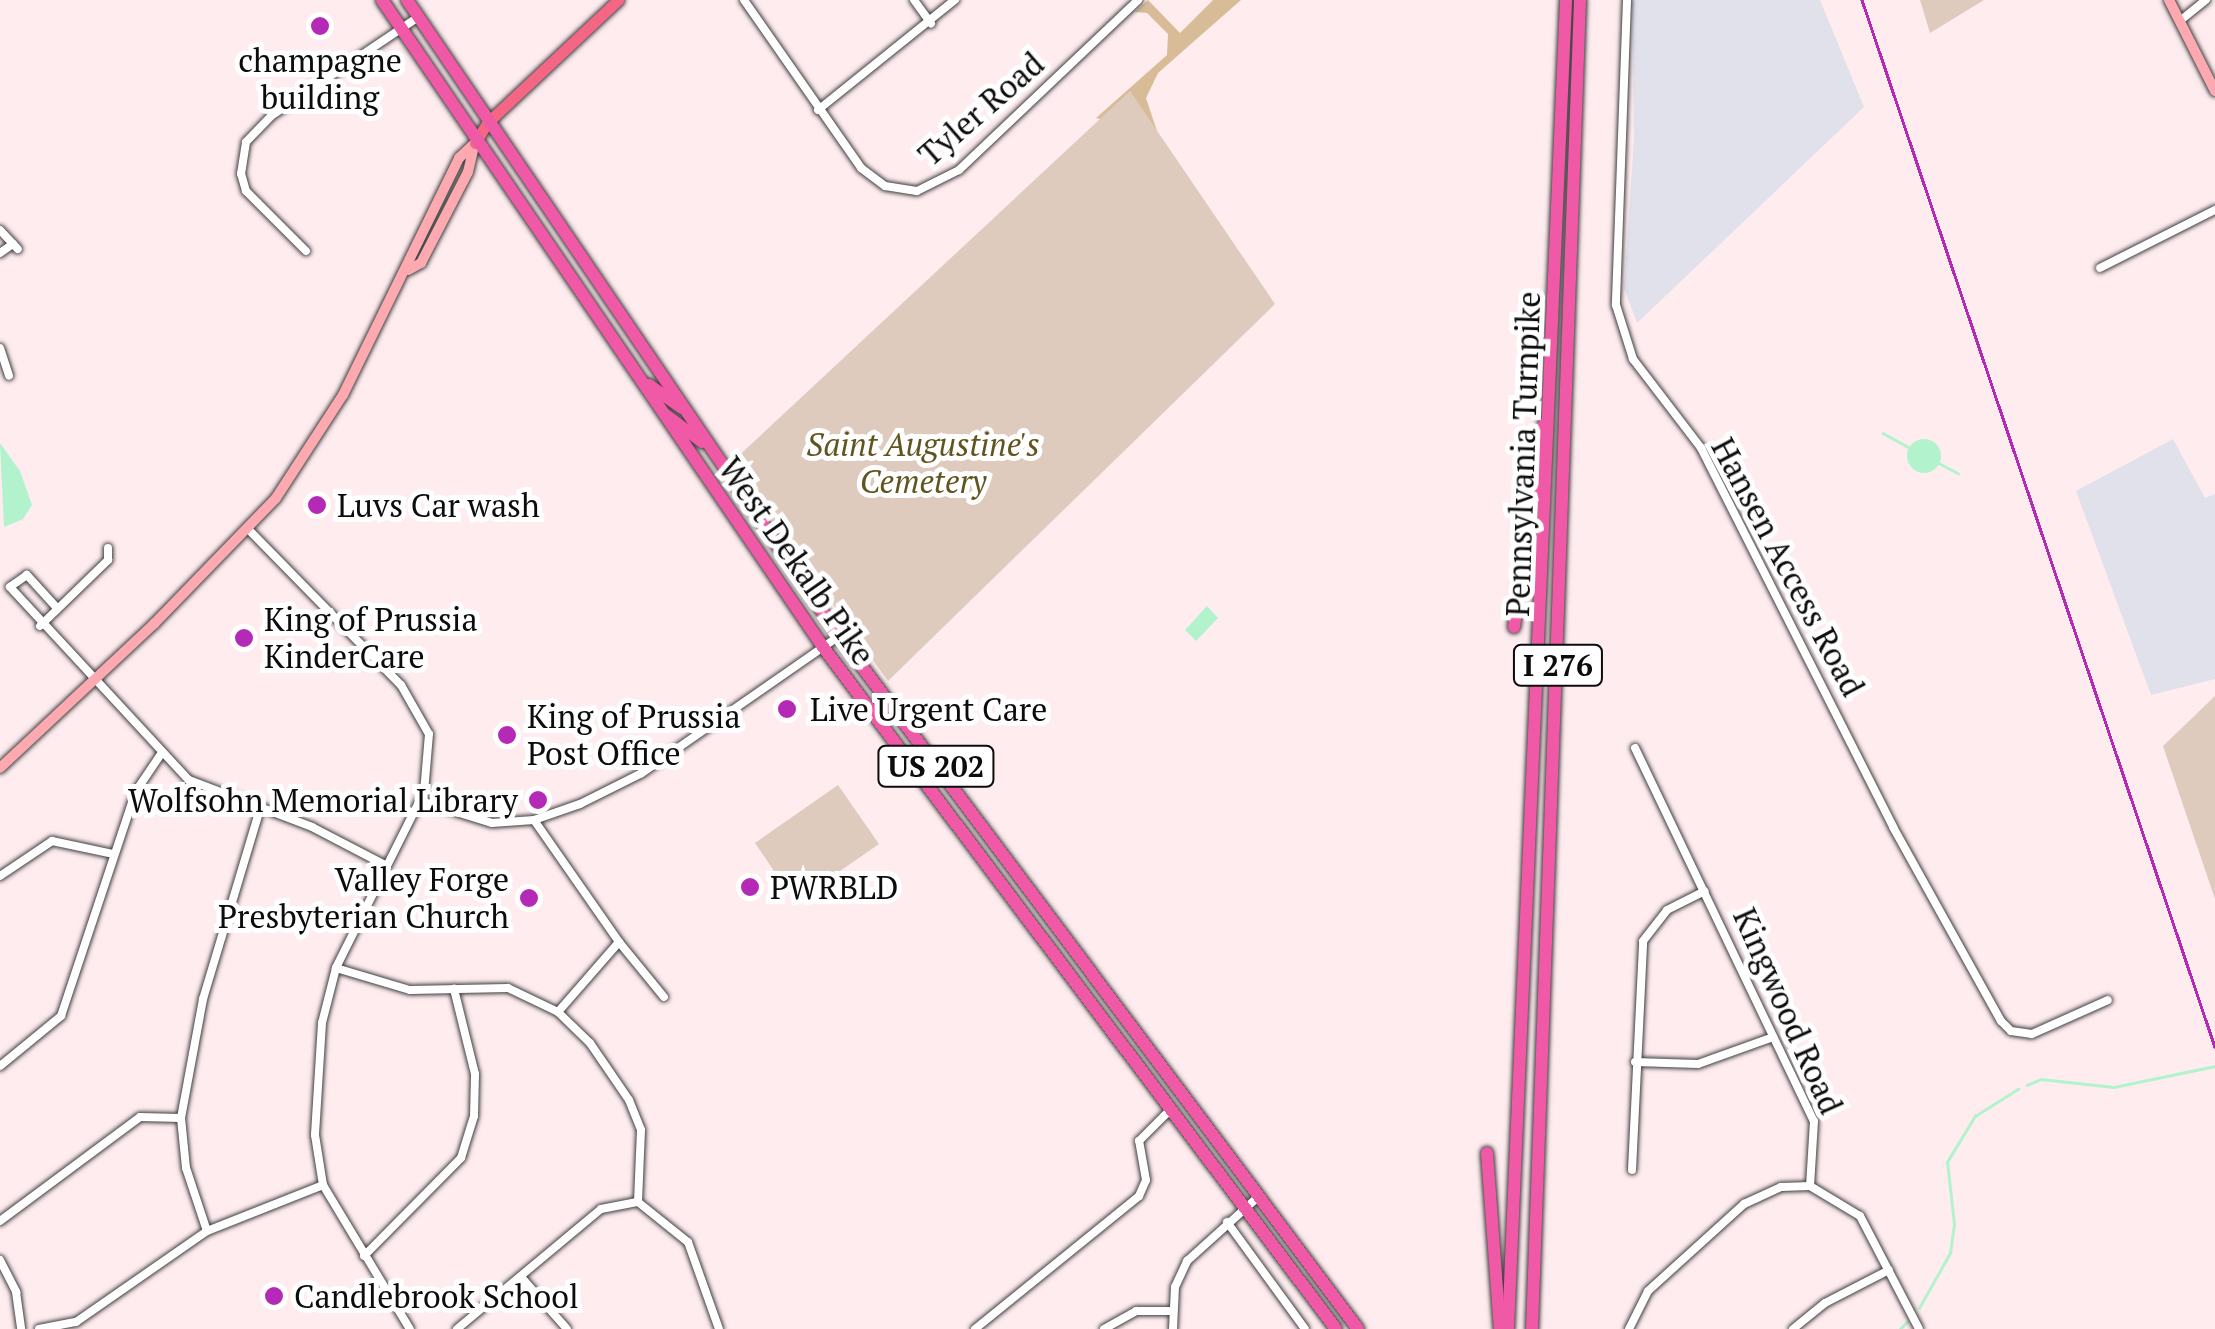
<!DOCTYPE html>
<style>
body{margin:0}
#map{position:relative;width:2215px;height:1329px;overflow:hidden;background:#feecef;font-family:"PT Serif",serif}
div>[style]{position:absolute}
.industrial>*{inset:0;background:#e0e1eb}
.forest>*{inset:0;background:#d7bc97}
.cemetery>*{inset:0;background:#dfcabe}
.water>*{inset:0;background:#b2f3cd}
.round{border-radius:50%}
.stream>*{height:2.5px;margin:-1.25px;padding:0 1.25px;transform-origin:1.25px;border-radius:1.25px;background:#b2f3cd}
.roads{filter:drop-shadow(0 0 2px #3f3f3f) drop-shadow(0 0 2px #3f3f3f)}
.street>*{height:8px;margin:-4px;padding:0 4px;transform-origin:4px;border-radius:4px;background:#fff}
.secondary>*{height:10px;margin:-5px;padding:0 5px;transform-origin:5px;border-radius:5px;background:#fca9b0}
.primary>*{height:11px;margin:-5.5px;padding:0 5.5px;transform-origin:5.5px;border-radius:5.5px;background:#f36784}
.highway>*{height:12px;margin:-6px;padding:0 6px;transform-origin:6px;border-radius:6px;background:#ef59a6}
.rail>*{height:2.5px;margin:-1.25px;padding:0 1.25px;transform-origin:1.25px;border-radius:1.25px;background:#b42ab6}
.dots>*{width:28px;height:28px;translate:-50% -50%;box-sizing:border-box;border:5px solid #fff;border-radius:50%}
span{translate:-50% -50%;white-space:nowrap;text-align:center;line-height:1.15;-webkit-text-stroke:10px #fff;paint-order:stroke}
.shield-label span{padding:2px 8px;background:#fff;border:2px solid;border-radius:8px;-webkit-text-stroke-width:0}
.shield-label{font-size:30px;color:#0c0c0c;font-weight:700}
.poi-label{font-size:32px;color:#0c0c0c}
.left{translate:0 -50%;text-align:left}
.right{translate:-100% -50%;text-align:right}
.street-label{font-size:32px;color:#0c0c0c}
.park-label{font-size:32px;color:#61551f;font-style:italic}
</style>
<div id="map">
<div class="industrial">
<div style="clip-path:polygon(1632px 0,1820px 0,1864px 107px,1637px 323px,1624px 288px,1634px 139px)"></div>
<div style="clip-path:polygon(2173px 439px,2205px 498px,2215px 494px,2215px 679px,2151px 695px,2076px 491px)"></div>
</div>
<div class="forest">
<div style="clip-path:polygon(1148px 0,1180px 33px,1213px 0,1241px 0,1158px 73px,1146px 98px,1158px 134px,1096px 118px,1167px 55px,1168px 34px,1147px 13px,1135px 12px)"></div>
</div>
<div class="cemetery">
<div style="clip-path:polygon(1920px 0,1984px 0,1930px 33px)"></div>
<div style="clip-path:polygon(1130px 91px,1275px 304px,888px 681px,731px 463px)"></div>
<div style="clip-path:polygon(2215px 696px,2215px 899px,2163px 746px)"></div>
<div style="clip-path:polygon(838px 785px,879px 844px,795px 902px,755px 843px)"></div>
</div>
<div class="water">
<div class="round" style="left:1907px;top:439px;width:34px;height:34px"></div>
<div style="clip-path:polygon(0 443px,20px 471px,32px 505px,23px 519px,4px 527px)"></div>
<div style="clip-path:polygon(1207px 606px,1218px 618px,1196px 641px,1185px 630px)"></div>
</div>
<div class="stream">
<div style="left:1883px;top:433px;width:29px;rotate:29deg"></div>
<div style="left:1937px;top:462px;width:24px;rotate:28deg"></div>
<div style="left:2027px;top:1085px;width:15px;rotate:-23deg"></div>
<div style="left:2041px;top:1079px;width:73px;rotate:6.3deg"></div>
<div style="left:2114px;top:1087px;width:103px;rotate:-11.7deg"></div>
<div style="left:1919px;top:1308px;width:63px;rotate:-60.6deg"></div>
<div style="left:1950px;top:1253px;width:29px;rotate:-82deg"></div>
<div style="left:1954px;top:1224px;width:62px;rotate:-96.4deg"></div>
<div style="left:1947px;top:1162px;width:54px;rotate:-58.7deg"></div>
<div style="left:1975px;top:1116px;width:51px;rotate:-32.1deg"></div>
<div style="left:1900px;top:1329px;width:10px;rotate:-45deg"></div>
</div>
<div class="roads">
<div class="street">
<div style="left:744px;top:0;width:205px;rotate:55.1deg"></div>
<div style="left:861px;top:168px;width:30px;rotate:37deg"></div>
<div style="left:885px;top:186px;width:32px;rotate:9deg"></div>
<div style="left:917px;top:191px;width:47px;rotate:-26.6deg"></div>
<div style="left:959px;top:170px;width:247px;rotate:-43.5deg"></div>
<div style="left:914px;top:0;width:29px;rotate:54deg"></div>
<div style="left:1627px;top:0;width:305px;rotate:92.1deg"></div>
<div style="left:1616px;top:305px;width:57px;rotate:72.5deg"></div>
<div style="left:1633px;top:359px;width:112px;rotate:52.6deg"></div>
<div style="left:1701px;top:448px;width:425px;rotate:63.1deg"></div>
<div style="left:1893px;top:827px;width:222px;rotate:60.9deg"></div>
<div style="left:2001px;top:1021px;width:14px;rotate:45deg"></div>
<div style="left:2011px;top:1031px;width:21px;rotate:8deg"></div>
<div style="left:2032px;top:1034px;width:83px;rotate:-24.1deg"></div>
<div style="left:2181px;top:20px;width:32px;rotate:-39deg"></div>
<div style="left:818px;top:110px;width:176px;rotate:-38.8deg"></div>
<div style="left:0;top:230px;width:26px;rotate:47deg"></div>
<div style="left:306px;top:251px;width:85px;rotate:-135deg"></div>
<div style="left:246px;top:191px;width:18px;rotate:-106deg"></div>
<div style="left:241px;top:174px;width:32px;rotate:-81deg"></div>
<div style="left:246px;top:142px;width:36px;rotate:-46deg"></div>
<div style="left:271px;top:116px;width:176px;rotate:-33.9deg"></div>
<div style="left:0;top:253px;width:16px;rotate:-35deg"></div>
<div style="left:2100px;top:268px;width:129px;rotate:-26.8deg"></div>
<div style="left:0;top:348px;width:29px;rotate:72deg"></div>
<div style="left:249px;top:530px;width:217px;rotate:45.6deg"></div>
<div style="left:401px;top:685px;width:56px;rotate:60.3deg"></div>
<div style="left:429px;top:734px;width:58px;rotate:94.9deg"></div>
<div style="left:424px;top:792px;width:197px;rotate:116.6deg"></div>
<div style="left:336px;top:968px;width:57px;rotate:104.3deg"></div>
<div style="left:322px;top:1023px;width:112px;rotate:93.6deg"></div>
<div style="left:315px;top:1135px;width:51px;rotate:80.9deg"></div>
<div style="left:323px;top:1185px;width:168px;rotate:58.9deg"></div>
<div style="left:57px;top:608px;width:45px;rotate:-132.3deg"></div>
<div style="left:27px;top:575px;width:21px;rotate:145deg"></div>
<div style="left:10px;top:587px;width:263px;rotate:47.2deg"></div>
<div style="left:189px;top:780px;width:132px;rotate:20.9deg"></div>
<div style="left:312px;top:827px;width:82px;rotate:27.5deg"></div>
<div style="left:40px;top:626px;width:95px;rotate:-44.1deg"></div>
<div style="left:108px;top:560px;width:12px;rotate:-90deg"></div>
<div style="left:1635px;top:748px;width:414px;rotate:64.4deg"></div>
<div style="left:1814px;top:1121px;width:65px;rotate:93.5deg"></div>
<div style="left:1810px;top:1186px;width:58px;rotate:31deg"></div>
<div style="left:1860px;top:1216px;width:127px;rotate:62.4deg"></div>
<div style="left:421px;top:801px;width:74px;rotate:17.2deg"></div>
<div style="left:492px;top:823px;width:42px;rotate:-4.1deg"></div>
<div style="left:534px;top:820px;width:49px;rotate:-19.2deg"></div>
<div style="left:580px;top:804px;width:69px;rotate:-26.6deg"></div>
<div style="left:642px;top:773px;width:240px;rotate:-34.8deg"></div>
<div style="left:534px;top:820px;width:149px;rotate:55.1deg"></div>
<div style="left:619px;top:942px;width:93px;rotate:131.1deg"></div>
<div style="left:0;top:876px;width:63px;rotate:-33.9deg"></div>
<div style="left:52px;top:841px;width:62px;rotate:12deg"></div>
<div style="left:619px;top:942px;width:71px;rotate:50.7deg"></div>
<div style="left:336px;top:968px;width:77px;rotate:16.6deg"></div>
<div style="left:410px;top:990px;width:98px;rotate:-1.2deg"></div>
<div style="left:508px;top:988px;width:55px;rotate:25.6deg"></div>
<div style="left:558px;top:1012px;width:45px;rotate:44.1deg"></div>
<div style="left:590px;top:1043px;width:69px;rotate:55.6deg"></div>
<div style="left:629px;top:1100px;width:32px;rotate:68deg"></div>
<div style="left:641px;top:1130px;width:72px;rotate:92.4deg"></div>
<div style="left:1635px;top:1062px;width:63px;rotate:1.8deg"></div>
<div style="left:1698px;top:1064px;width:80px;rotate:-19.8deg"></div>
<div style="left:0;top:1066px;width:79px;rotate:-39.3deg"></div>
<div style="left:61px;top:1016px;width:237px;rotate:-71.6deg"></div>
<div style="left:136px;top:791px;width:45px;rotate:-56deg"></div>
<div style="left:1632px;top:1170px;width:229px;rotate:-87.2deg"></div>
<div style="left:1643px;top:941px;width:39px;rotate:-52deg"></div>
<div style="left:1667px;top:910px;width:42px;rotate:-26.6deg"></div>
<div style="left:0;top:1221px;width:174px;rotate:-36.6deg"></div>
<div style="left:140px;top:1117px;width:41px;rotate:1.4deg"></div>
<div style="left:1227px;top:1222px;width:132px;rotate:53.9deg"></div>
<div style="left:207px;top:1231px;width:66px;rotate:-108.4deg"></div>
<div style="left:186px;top:1168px;width:50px;rotate:-95.7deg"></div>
<div style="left:181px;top:1118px;width:121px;rotate:-79.5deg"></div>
<div style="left:203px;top:999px;width:198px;rotate:-73.3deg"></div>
<div style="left:364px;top:1256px;width:138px;rotate:-45.3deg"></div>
<div style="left:461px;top:1158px;width:44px;rotate:-72.8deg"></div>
<div style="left:474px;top:1116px;width:42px;rotate:-88.6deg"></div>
<div style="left:475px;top:1074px;width:88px;rotate:-103.9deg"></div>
<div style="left:0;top:1260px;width:36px;rotate:63deg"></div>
<div style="left:16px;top:1292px;width:37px;rotate:82deg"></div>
<div style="left:521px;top:1277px;width:69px;rotate:48.5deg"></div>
<div style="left:39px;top:1329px;width:38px;rotate:-11deg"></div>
<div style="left:76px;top:1322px;width:160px;rotate:-34.8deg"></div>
<div style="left:207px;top:1231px;width:125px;rotate:-21.6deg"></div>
<div style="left:457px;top:1329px;width:187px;rotate:-39.8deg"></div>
<div style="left:601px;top:1209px;width:38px;rotate:-11deg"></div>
<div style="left:638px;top:1202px;width:64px;rotate:38.7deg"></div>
<div style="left:688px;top:1242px;width:92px;rotate:70.4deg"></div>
<div style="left:975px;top:1329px;width:211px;rotate:-39deg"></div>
<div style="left:1139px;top:1196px;width:17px;rotate:-66deg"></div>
<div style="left:1146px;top:1180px;width:40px;rotate:-100deg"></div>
<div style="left:1139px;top:1141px;width:45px;rotate:-45deg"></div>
<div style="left:1104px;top:1329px;width:37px;rotate:-29deg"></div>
<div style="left:1136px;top:1311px;width:36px"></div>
<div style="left:1173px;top:1329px;width:42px;rotate:-87.3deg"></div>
<div style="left:1175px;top:1287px;width:29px;rotate:-65deg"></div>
<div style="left:1187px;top:1261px;width:96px;rotate:-42deg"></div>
<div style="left:1629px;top:1329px;width:42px;rotate:-63.4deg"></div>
<div style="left:1648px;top:1291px;width:130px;rotate:-42.2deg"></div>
<div style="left:1744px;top:1204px;width:41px;rotate:-24.7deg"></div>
<div style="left:1781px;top:1187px;width:29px;rotate:-2deg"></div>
<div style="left:1793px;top:1329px;width:41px;rotate:-39.1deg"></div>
<div style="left:1825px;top:1303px;width:72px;rotate:-27.3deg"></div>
</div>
<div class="secondary">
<div style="left:2169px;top:0;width:102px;rotate:63.2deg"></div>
<div style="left:408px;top:270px;width:15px;rotate:-28deg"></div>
<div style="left:421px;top:263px;width:102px;rotate:-62.7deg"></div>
<div style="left:468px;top:172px;width:27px;rotate:-77deg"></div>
<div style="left:0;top:768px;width:211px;rotate:-43.1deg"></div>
<div style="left:154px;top:624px;width:175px;rotate:-45.9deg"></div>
<div style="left:276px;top:498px;width:123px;rotate:-57deg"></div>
<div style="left:343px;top:395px;width:264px;rotate:-63.9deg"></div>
<div style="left:459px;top:158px;width:22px;rotate:-43deg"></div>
</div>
<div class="primary">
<div style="left:475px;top:143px;width:23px;rotate:-59deg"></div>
<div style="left:487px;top:123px;width:180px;rotate:-43.2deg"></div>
</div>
<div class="highway">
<div style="left:382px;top:0;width:783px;rotate:55.72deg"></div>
<div style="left:823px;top:647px;width:853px;rotate:53.05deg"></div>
<div style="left:407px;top:0;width:769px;rotate:55.81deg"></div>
<div style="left:839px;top:636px;width:866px;rotate:53.17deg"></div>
<div style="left:649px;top:385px;width:40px;rotate:34.9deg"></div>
<div style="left:666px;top:415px;width:45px;rotate:36.9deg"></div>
<div style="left:1514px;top:627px;width:205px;rotate:-81.6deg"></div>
<div style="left:1487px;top:1153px;width:176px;rotate:85.8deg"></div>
<div style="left:1508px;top:1329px;width:1330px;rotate:-87.5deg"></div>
<div style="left:1532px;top:1329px;width:1330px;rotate:-87.93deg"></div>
</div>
</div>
<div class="rail">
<div style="left:1862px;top:0;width:1105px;rotate:71.37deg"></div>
</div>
<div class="dots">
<div style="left:320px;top:26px;background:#b42ab6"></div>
<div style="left:317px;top:505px;background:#b42ab6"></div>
<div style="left:244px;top:638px;background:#b42ab6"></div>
<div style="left:787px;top:709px;background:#b42ab6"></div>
<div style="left:507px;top:735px;background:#b42ab6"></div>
<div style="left:538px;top:800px;background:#b42ab6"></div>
<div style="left:750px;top:887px;background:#b42ab6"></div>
<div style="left:529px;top:898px;background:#b42ab6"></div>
<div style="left:274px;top:1296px;background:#b42ab6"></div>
</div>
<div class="shield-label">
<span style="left:1558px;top:665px">I 276</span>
<span style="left:936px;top:766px">US 202</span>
</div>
<div class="poi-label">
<span style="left:320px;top:79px">champagne<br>building</span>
<span class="left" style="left:337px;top:505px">Luvs Car wash</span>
<span class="left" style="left:264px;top:638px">King of Prussia<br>KinderCare</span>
<span class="left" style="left:810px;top:709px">Live Urgent Care</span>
<span class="left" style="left:527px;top:735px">King of Prussia<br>Post Office</span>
<span class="right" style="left:518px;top:800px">Wolfsohn Memorial Library</span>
<span class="right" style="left:509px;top:898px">Valley Forge<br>Presbyterian Church</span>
<span class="left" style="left:770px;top:887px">PWRBLD</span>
<span class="left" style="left:294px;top:1296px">Candlebrook School</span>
</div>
<div class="street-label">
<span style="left:981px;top:109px;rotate:-41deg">Tyler Road</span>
<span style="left:1523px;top:454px;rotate:-88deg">Pennsylvania Turnpike</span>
<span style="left:797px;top:561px;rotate:55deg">West Dekalb Pike</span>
<span style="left:1788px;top:567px;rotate:62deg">Hansen Access Road</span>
<span style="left:1788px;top:1011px;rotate:66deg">Kingwood Road</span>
</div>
<div class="park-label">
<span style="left:923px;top:463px">Saint Augustine's<br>Cemetery</span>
</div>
</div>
